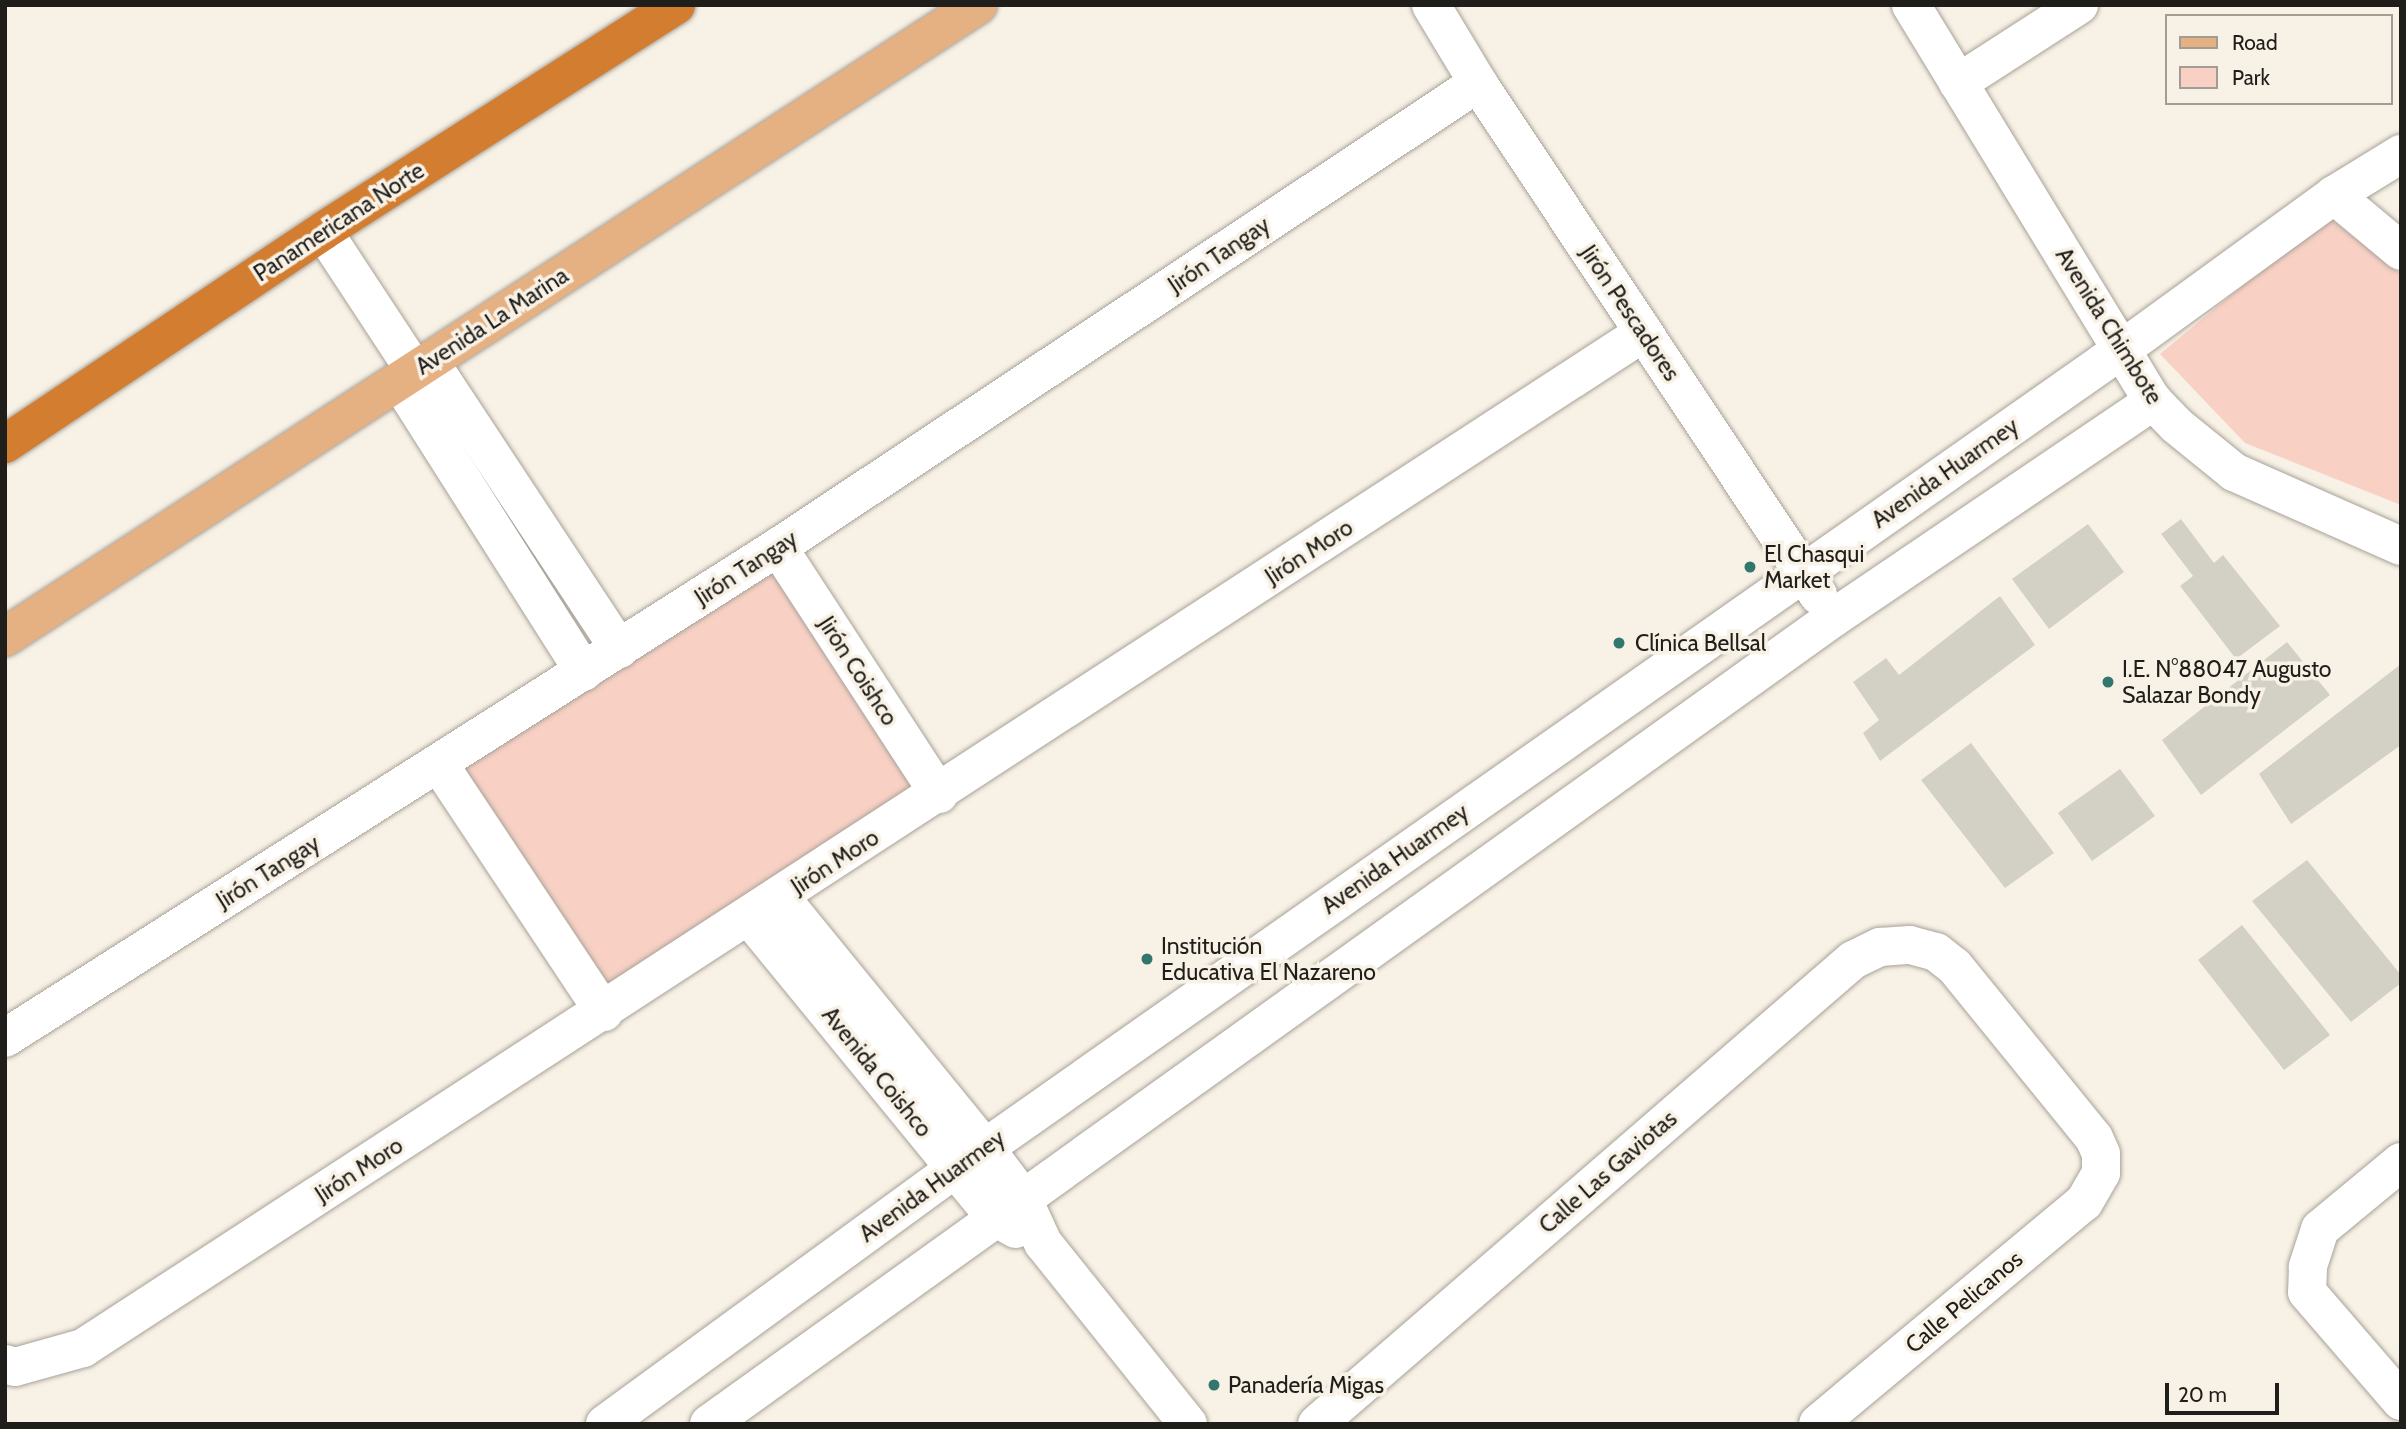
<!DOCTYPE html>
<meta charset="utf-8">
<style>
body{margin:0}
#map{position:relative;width:2406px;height:1429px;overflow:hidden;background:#f8f1e6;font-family:Cabin,sans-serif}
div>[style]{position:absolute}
.green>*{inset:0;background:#f8d0c4}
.building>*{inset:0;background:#d3d1c6}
.roads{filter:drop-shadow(0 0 2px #a8a298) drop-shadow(0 0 2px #a8a298)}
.minor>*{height:38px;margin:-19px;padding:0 19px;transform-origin:19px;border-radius:19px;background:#fff}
.major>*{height:38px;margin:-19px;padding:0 19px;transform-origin:19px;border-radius:19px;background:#e5b183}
.highway>*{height:38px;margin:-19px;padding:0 19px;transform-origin:19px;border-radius:19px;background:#d37d30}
.dots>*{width:19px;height:19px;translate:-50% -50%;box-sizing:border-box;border:4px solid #f8f1e6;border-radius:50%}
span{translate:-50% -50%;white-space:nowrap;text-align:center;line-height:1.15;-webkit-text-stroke:7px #f8f1e6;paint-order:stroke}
.street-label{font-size:23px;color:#201e1a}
.poi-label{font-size:23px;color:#201e1a}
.left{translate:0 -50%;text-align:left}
.frame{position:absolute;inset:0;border:7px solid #201e1a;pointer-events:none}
.legend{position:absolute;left:2165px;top:14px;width:228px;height:91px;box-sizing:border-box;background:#f8f1e6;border:2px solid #a29d94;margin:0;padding:9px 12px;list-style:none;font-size:21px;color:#201e1a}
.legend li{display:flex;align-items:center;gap:14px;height:35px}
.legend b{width:35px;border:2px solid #a29d94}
.scale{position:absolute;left:2165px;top:1383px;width:114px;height:32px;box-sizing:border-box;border:4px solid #201e1a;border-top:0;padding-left:9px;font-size:21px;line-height:24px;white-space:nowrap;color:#201e1a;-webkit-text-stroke:5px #f8f1e6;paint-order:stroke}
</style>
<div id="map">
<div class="green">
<div style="clip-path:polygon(2327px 216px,2401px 274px,2401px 505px,2245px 443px,2160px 354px)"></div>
<div style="clip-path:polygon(770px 558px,919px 791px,606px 993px,460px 763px)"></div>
</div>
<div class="building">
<div style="clip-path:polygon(2181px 519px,2214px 563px,2223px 555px,2280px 626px,2236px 659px,2180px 586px,2193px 576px,2161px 534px)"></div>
<div style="clip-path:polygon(2088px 524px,2124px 572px,2049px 629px,2012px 579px)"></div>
<div style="clip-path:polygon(2000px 596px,2035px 645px,1880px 761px,1863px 733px,1879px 720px,1853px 682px,1886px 658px,1899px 675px)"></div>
<div style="clip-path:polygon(2287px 642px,2330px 695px,2201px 795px,2162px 740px)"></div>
<div style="clip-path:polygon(2401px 664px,2401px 745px,2291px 824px,2259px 774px)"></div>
<div style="clip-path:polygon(1971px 743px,2054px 853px,2005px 888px,1921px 780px)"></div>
<div style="clip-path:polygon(2120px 769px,2155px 816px,2092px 861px,2058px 813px)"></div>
<div style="clip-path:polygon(2307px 860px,2401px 975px,2401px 983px,2351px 1022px,2252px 901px)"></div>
<div style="clip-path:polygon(2242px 925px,2330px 1035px,2284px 1070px,2198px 960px)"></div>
</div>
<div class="roads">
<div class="minor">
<div style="left:1431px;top:5px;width:91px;rotate:58.9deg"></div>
<div style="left:1478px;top:83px;width:615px;rotate:56.41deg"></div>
<div style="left:1911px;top:5px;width:464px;rotate:58.6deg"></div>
<div style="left:2153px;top:401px;width:33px;rotate:46deg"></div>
<div style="left:2176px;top:425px;width:75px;rotate:39deg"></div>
<div style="left:2234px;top:472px;width:183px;rotate:23.9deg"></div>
<div style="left:1958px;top:83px;width:144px;rotate:-32.8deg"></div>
<div style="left:2334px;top:195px;width:87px;rotate:39.9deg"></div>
<div style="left:323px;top:231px;width:168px;rotate:56.7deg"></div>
<div style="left:430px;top:362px;width:344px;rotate:56.6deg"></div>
<div style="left:400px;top:382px;width:343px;rotate:57.6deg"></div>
<div style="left:778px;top:547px;width:295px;rotate:56.9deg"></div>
<div style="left:439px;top:764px;width:298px;rotate:56.4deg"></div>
<div style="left:781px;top:898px;width:323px;rotate:50.8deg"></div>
<div style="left:985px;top:1148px;width:61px;rotate:52.9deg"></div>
<div style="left:1022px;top:1197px;width:51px;rotate:65.5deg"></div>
<div style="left:1043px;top:1243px;width:232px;rotate:51.3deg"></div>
<div style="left:750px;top:918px;width:387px;rotate:50.7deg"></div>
<div style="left:995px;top:1217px;width:24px;rotate:30deg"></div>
<div style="left:5px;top:1038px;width:916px;rotate:-32.42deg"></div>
<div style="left:778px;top:547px;width:840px;rotate:-33.54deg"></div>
<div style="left:2401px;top:1162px;width:105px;rotate:140.4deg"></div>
<div style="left:2320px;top:1229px;width:40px;rotate:108deg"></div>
<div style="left:2308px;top:1267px;width:25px;rotate:92deg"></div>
<div style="left:2307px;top:1292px;width:144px;rotate:49.2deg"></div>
<div style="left:5px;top:1364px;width:10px;rotate:17deg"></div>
<div style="left:15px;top:1367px;width:71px;rotate:-15.6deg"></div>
<div style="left:83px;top:1348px;width:1861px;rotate:-33.05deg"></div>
<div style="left:605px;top:1424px;width:433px;rotate:-36.1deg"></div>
<div style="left:955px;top:1169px;width:1425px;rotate:-35.08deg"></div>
<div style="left:2121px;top:350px;width:263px;rotate:-36deg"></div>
<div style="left:2334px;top:195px;width:79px;rotate:-31.5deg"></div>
<div style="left:709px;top:1424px;width:1383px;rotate:-35.64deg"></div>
<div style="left:1833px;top:618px;width:387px;rotate:-34.1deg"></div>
<div style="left:1317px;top:1424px;width:709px;rotate:-40.88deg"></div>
<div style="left:1853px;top:960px;width:30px;rotate:-26deg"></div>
<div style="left:1880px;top:947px;width:30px;rotate:-4deg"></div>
<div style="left:1910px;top:945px;width:27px;rotate:15deg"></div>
<div style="left:1936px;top:952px;width:24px;rotate:38deg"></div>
<div style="left:1955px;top:967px;width:220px;rotate:50.9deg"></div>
<div style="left:2094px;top:1138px;width:17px;rotate:66deg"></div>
<div style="left:2101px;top:1154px;width:19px;rotate:90deg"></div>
<div style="left:2101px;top:1173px;width:34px;rotate:120deg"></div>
<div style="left:2084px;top:1202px;width:346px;rotate:140.2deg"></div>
</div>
<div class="major">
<div style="left:5px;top:637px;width:1160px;rotate:-33.01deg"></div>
</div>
<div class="highway">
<div style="left:5px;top:444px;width:383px;rotate:-33.8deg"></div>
<div style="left:323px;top:231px;width:419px;rotate:-32.6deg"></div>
</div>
</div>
<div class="dots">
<div style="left:1750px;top:567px;background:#32776d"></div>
<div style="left:1619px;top:643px;background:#32776d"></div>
<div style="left:2108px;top:682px;background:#32776d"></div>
<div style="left:1147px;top:959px;background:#32776d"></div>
<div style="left:1214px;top:1385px;background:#32776d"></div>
</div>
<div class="street-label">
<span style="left:339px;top:222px;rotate:-33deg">Panamericana Norte</span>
<span style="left:1219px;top:255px;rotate:-34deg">Jirón Tangay</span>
<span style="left:1630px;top:313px;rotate:56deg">Jirón Pescadores</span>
<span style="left:492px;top:321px;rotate:-33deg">Avenida La Marina</span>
<span style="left:2109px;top:326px;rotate:58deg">Avenida Chimbote</span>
<span style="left:1945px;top:473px;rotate:-35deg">Avenida Huarmey</span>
<span style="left:1309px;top:552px;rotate:-33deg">Jirón Moro</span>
<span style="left:746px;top:568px;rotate:-33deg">Jirón Tangay</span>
<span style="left:858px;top:671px;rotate:57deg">Jirón Coishco</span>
<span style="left:1395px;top:859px;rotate:-35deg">Avenida Huarmey</span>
<span style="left:835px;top:862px;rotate:-33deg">Jirón Moro</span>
<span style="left:268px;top:872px;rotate:-32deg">Jirón Tangay</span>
<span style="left:877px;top:1072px;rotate:51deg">Avenida Coishco</span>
<span style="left:359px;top:1170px;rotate:-33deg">Jirón Moro</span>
<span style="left:1608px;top:1172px;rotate:-41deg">Calle Las Gaviotas</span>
<span style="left:932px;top:1186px;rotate:-36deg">Avenida Huarmey</span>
<span style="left:1964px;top:1302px;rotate:-40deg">Calle Pelicanos</span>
</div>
<div class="poi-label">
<span class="left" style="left:1764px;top:567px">El Chasqui<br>Market</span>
<span class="left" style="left:1635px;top:643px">Clínica Bellsal</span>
<span class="left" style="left:2122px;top:682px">I.E. N°88047 Augusto<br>Salazar Bondy</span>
<span class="left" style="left:1161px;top:959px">Institución<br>Educativa El Nazareno</span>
<span class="left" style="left:1228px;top:1385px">Panadería Migas</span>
</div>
<div class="frame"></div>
<ul class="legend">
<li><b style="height:9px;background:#e5b183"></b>Road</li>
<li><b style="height:19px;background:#f8d0c4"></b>Park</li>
</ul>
<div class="scale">20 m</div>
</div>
